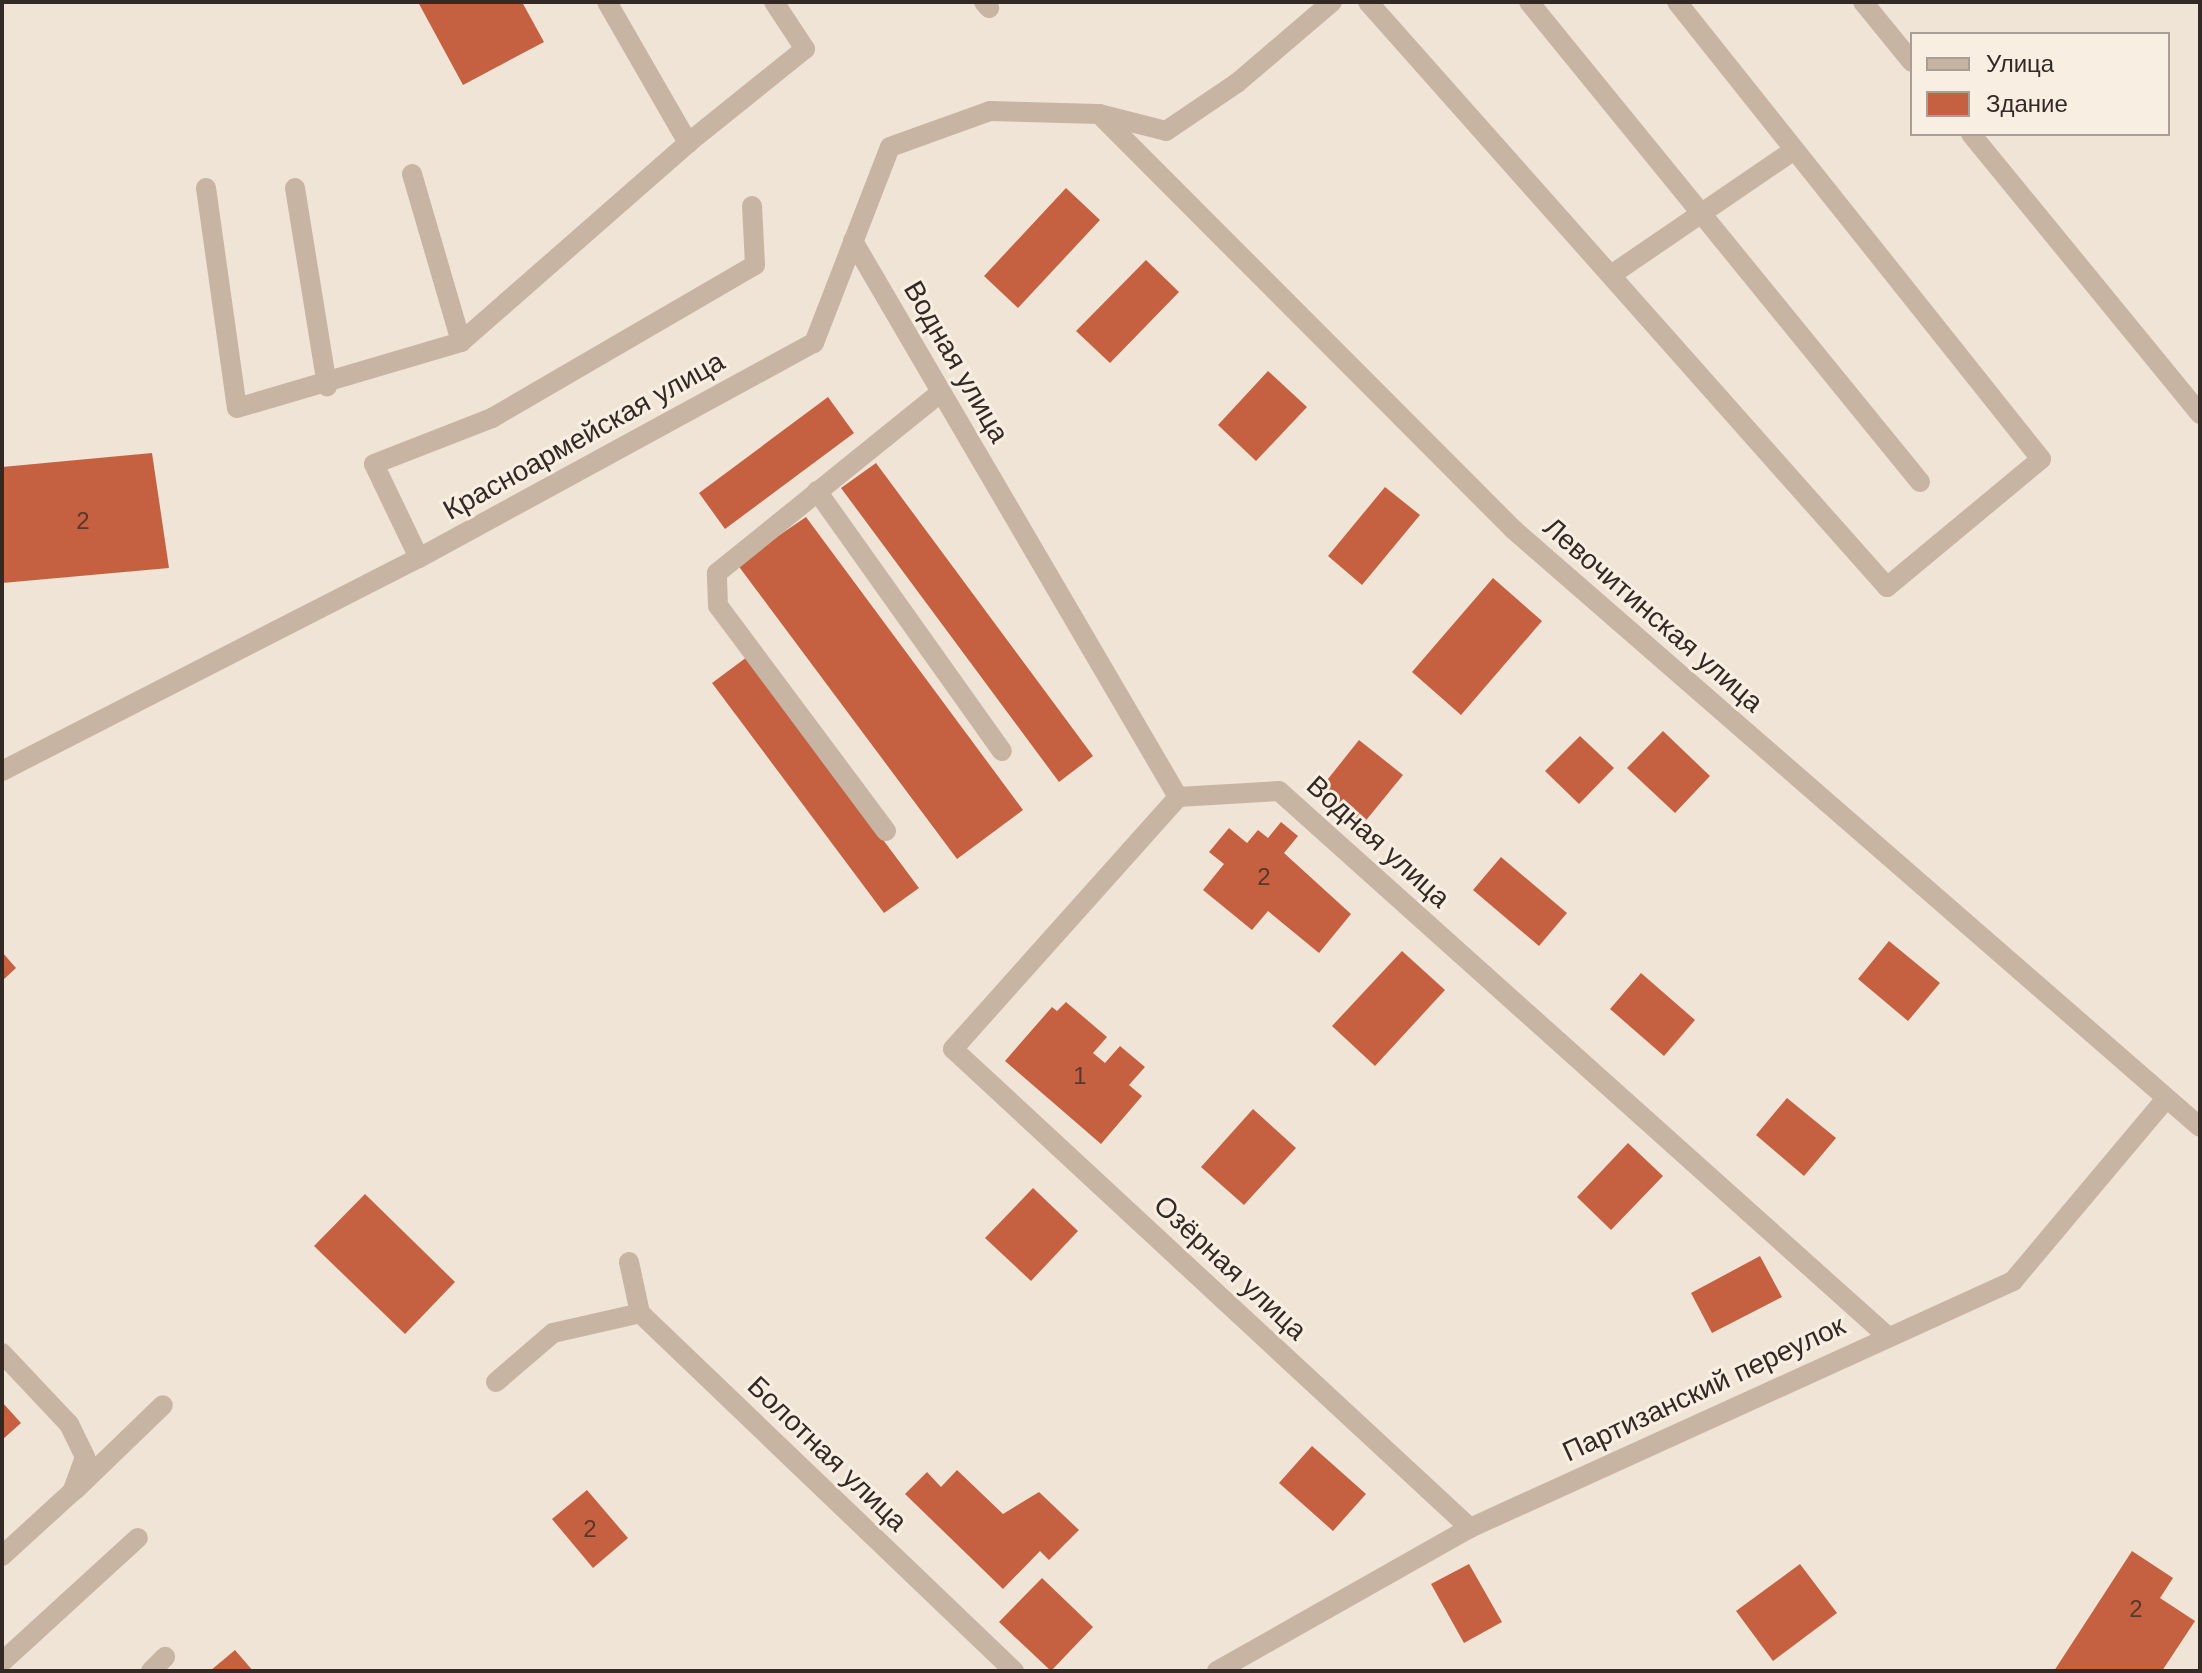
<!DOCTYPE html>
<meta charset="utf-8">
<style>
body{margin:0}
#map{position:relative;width:2202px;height:1673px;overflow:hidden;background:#f0e4d7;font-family:Arial,sans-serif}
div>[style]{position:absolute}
.building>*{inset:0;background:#c56140}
.service>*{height:20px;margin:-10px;padding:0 10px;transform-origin:10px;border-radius:10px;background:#c8b4a3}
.minor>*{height:20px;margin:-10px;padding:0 10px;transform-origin:10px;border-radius:10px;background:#c8b4a3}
span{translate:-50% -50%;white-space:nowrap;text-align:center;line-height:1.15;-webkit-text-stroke:6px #f8eee2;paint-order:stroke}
.number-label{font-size:24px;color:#58372c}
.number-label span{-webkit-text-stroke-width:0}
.street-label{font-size:28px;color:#332925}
.frame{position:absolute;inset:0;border:4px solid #332925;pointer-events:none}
.legend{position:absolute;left:1910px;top:32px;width:260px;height:104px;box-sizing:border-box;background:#f8eee2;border:2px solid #a99f96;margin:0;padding:10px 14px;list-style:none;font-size:24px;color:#332925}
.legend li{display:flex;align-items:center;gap:16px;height:40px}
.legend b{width:40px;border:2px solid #a99f96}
</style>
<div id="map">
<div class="building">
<div style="clip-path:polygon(418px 2px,522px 2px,544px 42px,463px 85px)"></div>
<div style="clip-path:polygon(1066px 188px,1100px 220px,1018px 308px,984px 276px)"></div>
<div style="clip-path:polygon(1146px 260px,1179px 292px,1110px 363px,1076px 331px)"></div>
<div style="clip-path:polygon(1268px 371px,1307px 407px,1256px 461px,1218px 425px)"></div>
<div style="clip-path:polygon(828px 397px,854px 433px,725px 529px,699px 493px)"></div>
<div style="clip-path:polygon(152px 453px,169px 568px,2px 583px,2px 467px)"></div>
<div style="clip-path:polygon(876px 463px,1093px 756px,1059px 782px,841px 488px)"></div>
<div style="clip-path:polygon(1385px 487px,1420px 515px,1362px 585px,1328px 556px)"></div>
<div style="clip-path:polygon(806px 517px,1023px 810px,957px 859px,737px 564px)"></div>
<div style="clip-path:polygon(1493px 578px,1542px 621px,1461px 715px,1412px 672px)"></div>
<div style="clip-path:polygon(747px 657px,919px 888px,884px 913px,712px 683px)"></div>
<div style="clip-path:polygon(1663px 731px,1710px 776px,1675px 813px,1627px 768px)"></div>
<div style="clip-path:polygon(1580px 736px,1614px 768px,1579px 804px,1545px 771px)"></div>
<div style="clip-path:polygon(1359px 740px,1403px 775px,1363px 824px,1320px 789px)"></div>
<div style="clip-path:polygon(1281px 822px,1298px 836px,1284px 853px,1351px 914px,1319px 953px,1268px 911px,1252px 930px,1203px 890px,1224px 864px,1209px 852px,1229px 828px,1247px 843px,1258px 830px,1268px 838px)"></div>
<div style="clip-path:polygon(1501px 857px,1567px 913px,1539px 946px,1473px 890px)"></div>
<div style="clip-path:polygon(1889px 941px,1940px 983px,1908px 1021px,1858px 979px)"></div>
<div style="clip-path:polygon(1402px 951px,1445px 990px,1375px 1066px,1332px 1026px)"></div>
<div style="clip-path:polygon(2px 952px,16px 968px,2px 981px)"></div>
<div style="clip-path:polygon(1641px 973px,1695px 1020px,1664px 1056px,1610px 1009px)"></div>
<div style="clip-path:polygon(1066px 1002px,1107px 1037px,1093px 1053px,1105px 1063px,1120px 1046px,1145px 1067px,1129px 1085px,1142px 1096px,1101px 1144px,1005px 1061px,1052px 1007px,1057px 1011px)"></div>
<div style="clip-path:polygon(1787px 1098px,1836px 1138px,1804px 1176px,1756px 1135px)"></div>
<div style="clip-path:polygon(1253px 1109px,1296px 1148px,1244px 1205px,1201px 1167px)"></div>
<div style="clip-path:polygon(1628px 1143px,1663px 1176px,1611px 1230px,1577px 1197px)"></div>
<div style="clip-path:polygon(1033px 1188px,1078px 1231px,1031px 1281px,985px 1238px)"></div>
<div style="clip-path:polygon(365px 1194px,455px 1282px,405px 1334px,314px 1246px)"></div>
<div style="clip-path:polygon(1760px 1256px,1782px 1297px,1712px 1333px,1691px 1293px)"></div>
<div style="clip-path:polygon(2px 1402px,21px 1423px,2px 1440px)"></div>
<div style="clip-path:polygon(1312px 1446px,1366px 1494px,1333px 1531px,1279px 1483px)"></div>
<div style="clip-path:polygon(957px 1470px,1003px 1514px,1039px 1492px,1079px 1530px,1049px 1560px,1040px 1551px,1003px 1589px,905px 1494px,927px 1472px,941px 1487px)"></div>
<div style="clip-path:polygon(587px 1490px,628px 1538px,593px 1568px,552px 1519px)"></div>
<div style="clip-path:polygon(2132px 1551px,2173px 1578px,2160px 1598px,2195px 1621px,2162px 1671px,2054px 1671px)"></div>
<div style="clip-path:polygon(1469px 1564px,1502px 1622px,1464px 1643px,1431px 1584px)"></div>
<div style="clip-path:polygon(1800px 1564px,1837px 1613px,1773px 1661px,1736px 1611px)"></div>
<div style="clip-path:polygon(1042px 1578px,1093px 1627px,1051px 1671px,999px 1622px)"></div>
<div style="clip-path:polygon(235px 1650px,253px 1671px,210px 1671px)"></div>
</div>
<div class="service">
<div style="left:607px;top:2px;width:163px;rotate:60.1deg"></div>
<div style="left:688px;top:143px;width:150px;rotate:-38.8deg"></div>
<div style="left:805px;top:49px;width:56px;rotate:-123.4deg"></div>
<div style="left:984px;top:2px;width:8px;rotate:50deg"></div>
<div style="left:1368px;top:2px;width:782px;rotate:48.42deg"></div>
<div style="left:1887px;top:587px;width:200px;rotate:-39.7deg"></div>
<div style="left:2041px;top:459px;width:584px;rotate:-128.54deg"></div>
<div style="left:1529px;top:2px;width:619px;rotate:50.83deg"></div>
<div style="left:1099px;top:114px;width:69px;rotate:14.2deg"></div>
<div style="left:1166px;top:131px;width:86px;rotate:-34.1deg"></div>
<div style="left:1237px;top:83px;width:125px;rotate:-40.5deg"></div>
<div style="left:412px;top:174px;width:175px;rotate:73.7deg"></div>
<div style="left:206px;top:188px;width:222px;rotate:82deg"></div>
<div style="left:237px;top:408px;width:234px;rotate:-16.4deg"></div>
<div style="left:461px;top:342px;width:302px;rotate:-41.2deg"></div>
<div style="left:295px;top:188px;width:201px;rotate:80.8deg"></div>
<div style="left:1611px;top:275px;width:222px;rotate:-34.3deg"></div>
<div style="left:817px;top:491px;width:319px;rotate:54.6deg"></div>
<div style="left:419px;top:558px;width:104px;rotate:-115.6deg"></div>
<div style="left:374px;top:464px;width:127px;rotate:-21.3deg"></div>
<div style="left:492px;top:418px;width:304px;rotate:-30.2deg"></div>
<div style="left:755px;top:265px;width:59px;rotate:-92.9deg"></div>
<div style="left:886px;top:831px;width:281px;rotate:-126.7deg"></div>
<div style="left:718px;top:606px;width:33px;rotate:-92deg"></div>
<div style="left:717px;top:573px;width:288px;rotate:-38.9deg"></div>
<div style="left:953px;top:1049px;width:338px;rotate:-48.2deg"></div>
<div style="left:2px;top:1353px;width:98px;rotate:46.7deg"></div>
<div style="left:69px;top:1424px;width:37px;rotate:64deg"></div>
<div style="left:85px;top:1457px;width:37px;rotate:110deg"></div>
<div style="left:72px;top:1492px;width:95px;rotate:137.6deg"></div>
<div style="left:496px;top:1382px;width:75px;rotate:-40.7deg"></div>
<div style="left:553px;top:1333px;width:89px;rotate:-12.9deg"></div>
<div style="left:75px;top:1490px;width:122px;rotate:-44deg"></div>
<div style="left:2px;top:1662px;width:184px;rotate:-42.4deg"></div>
<div style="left:151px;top:1671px;width:20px;rotate:-45deg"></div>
</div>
<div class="minor">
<div style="left:1863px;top:2px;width:77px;rotate:50.8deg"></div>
<div style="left:1971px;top:134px;width:362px;rotate:50.7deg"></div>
<div style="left:853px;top:241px;width:644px;rotate:59.69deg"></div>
<div style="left:1178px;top:797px;width:101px;rotate:-3.4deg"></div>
<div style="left:1279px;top:791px;width:817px;rotate:41.87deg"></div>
<div style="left:2px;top:771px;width:468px;rotate:-27.1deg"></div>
<div style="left:419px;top:558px;width:450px;rotate:-28.6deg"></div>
<div style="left:814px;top:343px;width:210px;rotate:-68.8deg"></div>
<div style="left:890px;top:147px;width:106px;rotate:-19.8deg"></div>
<div style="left:990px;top:111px;width:109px;rotate:1.6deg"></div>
<div style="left:1099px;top:114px;width:588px;rotate:45.07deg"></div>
<div style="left:1514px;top:530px;width:909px;rotate:41.03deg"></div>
<div style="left:953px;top:1049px;width:705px;rotate:42.82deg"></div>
<div style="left:629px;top:1262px;width:52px;rotate:77.8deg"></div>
<div style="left:640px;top:1313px;width:518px;rotate:43.75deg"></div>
<div style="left:1217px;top:1671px;width:291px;rotate:-29.5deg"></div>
<div style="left:1470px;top:1528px;width:597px;rotate:-24.46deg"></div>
<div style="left:2013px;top:1281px;width:236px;rotate:-50deg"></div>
</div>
<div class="number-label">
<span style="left:83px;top:521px">2</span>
<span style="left:1264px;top:877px">2</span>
<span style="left:1080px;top:1076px">1</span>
<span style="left:590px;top:1529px">2</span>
<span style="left:2136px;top:1609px">2</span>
</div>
<div class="street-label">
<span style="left:956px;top:362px;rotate:60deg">Водная улица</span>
<span style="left:584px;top:436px;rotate:-29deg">Красноармейская улица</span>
<span style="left:1653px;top:615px;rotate:41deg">Левочитинская улица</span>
<span style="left:1378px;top:842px;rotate:42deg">Водная улица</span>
<span style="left:1230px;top:1268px;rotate:43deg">Озёрная улица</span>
<span style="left:1704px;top:1389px;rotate:-25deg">Партизанский переулок</span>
<span style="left:827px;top:1454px;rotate:44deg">Болотная улица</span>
</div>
<div class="frame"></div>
<ul class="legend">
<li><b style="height:10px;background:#c8b4a3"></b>Улица</li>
<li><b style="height:22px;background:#c56140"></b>Здание</li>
</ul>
</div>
